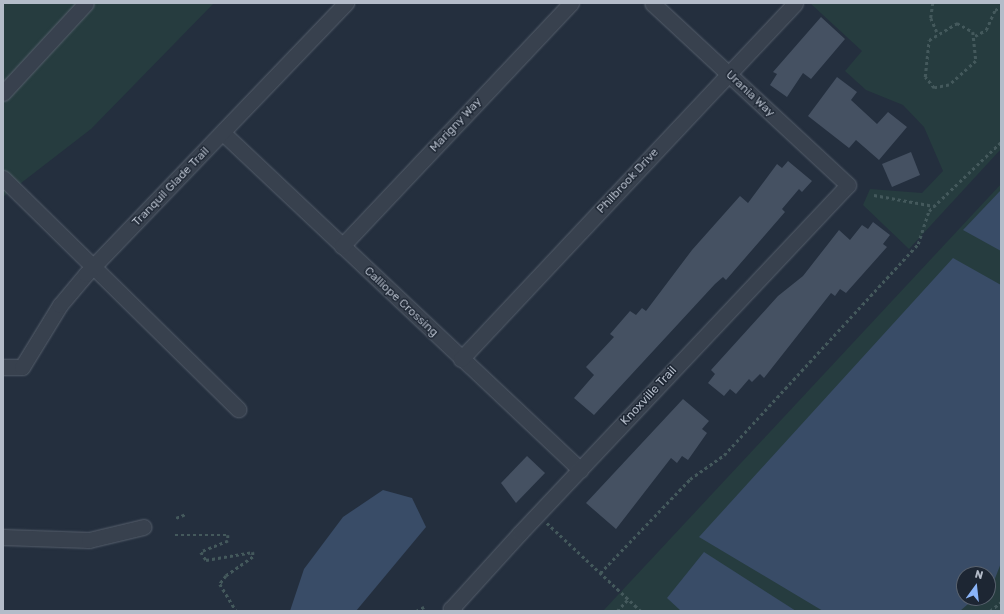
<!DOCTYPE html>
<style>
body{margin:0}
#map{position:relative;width:1004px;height:614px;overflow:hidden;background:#242f3e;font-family:Rubik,sans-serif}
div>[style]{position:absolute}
.green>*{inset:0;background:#263c3f}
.water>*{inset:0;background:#394c67}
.building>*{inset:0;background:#455162}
.path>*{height:2.5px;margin-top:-1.25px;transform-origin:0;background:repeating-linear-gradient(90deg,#44595c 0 3px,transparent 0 6px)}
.roads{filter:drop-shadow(0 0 1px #565f6c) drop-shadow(0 0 1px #565f6c)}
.minor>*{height:15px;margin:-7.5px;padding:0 7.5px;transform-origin:7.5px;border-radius:7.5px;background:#38414e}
span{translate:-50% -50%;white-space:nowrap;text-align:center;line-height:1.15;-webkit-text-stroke:3px #1d2633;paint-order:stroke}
.street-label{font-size:12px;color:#b4bcc9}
.frame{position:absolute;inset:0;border:4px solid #b4bcc9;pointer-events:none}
.north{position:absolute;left:956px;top:566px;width:40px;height:40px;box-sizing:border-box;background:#1d2633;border:1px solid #59626f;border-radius:50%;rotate:15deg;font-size:11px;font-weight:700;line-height:16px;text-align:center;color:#b4bcc9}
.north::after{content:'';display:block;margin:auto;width:14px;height:18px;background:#8ab4f8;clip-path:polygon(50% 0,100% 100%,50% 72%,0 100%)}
</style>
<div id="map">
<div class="green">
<div style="clip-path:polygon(3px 3px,214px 3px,91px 129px,3px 197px)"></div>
<div style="clip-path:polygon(810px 3px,1001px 3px,1001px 149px,909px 249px,863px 205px,870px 189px,922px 193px,943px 171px,924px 127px,903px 105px,866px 90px,845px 71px,862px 51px)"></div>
<div style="clip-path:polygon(evenodd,1001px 184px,1001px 611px,603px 611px,1001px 184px,964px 574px,988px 574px,988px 598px,964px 598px,964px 574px)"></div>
</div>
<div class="water">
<div style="clip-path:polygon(1001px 190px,1001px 251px,963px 230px)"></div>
<div style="clip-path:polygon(953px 258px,1001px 285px,1001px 563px,994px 581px,988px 586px,988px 574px,964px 574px,964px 598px,975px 598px,960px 611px,823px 611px,699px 537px)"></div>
<div style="clip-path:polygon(383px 490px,412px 498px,426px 527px,356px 611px,290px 611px,304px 569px,343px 517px)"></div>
<div style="clip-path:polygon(704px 552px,796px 611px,681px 611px,667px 598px)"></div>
</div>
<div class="building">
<div style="clip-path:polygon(821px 17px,845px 39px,811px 79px,803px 73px,787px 97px,770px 85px,777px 74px,773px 72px)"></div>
<div style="clip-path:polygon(837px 77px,857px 92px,851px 100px,877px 124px,888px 112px,907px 127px,879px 160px,856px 140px,849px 148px,808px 116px)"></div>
<div style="clip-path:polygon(911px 152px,920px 175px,892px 187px,882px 164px)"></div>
<div style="clip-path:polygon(788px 161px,812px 181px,802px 192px,799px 189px,782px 209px,785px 212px,726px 280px,723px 277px,715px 284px,594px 415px,574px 398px,594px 375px,586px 367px,614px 337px,610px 334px,630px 311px,636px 315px,642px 308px,646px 311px,692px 250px,740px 196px,748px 203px,777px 164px,782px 168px)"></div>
<div style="clip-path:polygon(873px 222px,890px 235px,883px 244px,887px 247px,846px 293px,840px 289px,835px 296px,831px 293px,764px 378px,760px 374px,752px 382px,749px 379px,736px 394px,730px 389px,724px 396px,708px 383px,715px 374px,711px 370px,778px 296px,803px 276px,839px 230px,850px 240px,862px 225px,868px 229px)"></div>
<div style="clip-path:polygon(683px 399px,709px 421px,702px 429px,707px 433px,688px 460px,682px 456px,677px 463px,671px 458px,616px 529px,586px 503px)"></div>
<div style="clip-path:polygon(527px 456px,545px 473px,516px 503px,501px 483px)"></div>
</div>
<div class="path">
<div style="left:933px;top:3px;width:15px;rotate:98deg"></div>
<div style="left:931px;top:18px;width:15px;rotate:67deg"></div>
<div style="left:957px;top:23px;width:18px;rotate:29deg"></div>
<div style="left:973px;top:32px;width:29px;rotate:84deg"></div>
<div style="left:976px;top:61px;width:36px;rotate:138deg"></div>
<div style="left:949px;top:85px;width:15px;rotate:169deg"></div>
<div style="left:934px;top:88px;width:14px;rotate:-129deg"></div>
<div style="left:925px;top:77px;width:37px;rotate:-84deg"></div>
<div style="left:929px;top:40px;width:33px;rotate:-31deg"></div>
<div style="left:975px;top:36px;width:13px;rotate:-29deg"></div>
<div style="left:986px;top:30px;width:22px;rotate:-66deg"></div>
<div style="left:995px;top:10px;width:7px;rotate:-27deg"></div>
<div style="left:874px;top:195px;width:61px;rotate:10.4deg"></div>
<div style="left:176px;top:518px;width:11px;rotate:-22deg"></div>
<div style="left:547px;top:523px;width:129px;rotate:43.1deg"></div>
<div style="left:175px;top:535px;width:53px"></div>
<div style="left:228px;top:535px;width:6px;rotate:90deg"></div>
<div style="left:228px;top:541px;width:29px;rotate:158deg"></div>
<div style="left:201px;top:552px;width:9px;rotate:58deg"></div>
<div style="left:206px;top:560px;width:48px;rotate:-9.7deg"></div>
<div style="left:253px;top:552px;width:5px;rotate:90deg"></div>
<div style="left:253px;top:557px;width:33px;rotate:145deg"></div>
<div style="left:226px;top:576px;width:10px;rotate:127deg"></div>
<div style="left:220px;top:584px;width:31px;rotate:59deg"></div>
<div style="left:600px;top:573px;width:130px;rotate:-46.2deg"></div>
<div style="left:690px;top:479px;width:42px;rotate:-35.2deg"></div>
<div style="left:724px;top:455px;width:287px;rotate:-47.4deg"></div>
<div style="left:918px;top:244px;width:35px;rotate:-72deg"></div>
<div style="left:929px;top:211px;width:100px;rotate:-43.8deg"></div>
<div style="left:416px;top:611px;width:9px;rotate:-27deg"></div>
<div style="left:617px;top:611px;width:16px;rotate:-47deg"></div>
<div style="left:990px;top:611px;width:14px;rotate:-39deg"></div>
</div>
<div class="roads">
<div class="minor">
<div style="left:3px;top:93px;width:122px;rotate:-47.3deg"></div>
<div style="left:223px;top:133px;width:491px;rotate:43.3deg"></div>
<div style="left:3px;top:178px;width:330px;rotate:44.5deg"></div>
<div style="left:342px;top:246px;width:334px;rotate:-46.7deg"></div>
<div style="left:461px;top:359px;width:488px;rotate:-46.8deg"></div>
<div style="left:3px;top:367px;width:19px"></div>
<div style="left:22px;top:367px;width:73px;rotate:-58.5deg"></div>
<div style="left:60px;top:305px;width:40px;rotate:-50deg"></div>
<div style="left:86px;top:274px;width:376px;rotate:-46.2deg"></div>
<div style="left:3px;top:537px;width:86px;rotate:2deg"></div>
<div style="left:89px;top:540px;width:56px;rotate:-13.5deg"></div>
<div style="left:454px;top:611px;width:4px;rotate:-146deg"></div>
<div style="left:451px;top:609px;width:103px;rotate:-47.8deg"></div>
<div style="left:520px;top:533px;width:478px;rotate:-46.7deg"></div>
<div style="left:848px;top:185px;width:267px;rotate:-137.1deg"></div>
</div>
</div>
<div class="street-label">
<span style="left:750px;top:94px;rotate:43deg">Urania Way</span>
<span style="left:456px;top:125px;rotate:-47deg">Marigny Way</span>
<span style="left:628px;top:181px;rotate:-47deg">Philbrook Drive</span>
<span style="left:171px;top:187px;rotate:-46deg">Tranquil Glade Trail</span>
<span style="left:401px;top:302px;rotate:43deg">Calliope Crossing</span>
<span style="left:649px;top:396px;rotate:-47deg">Knoxville Trail</span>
</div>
<div class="frame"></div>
<div class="north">N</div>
</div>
